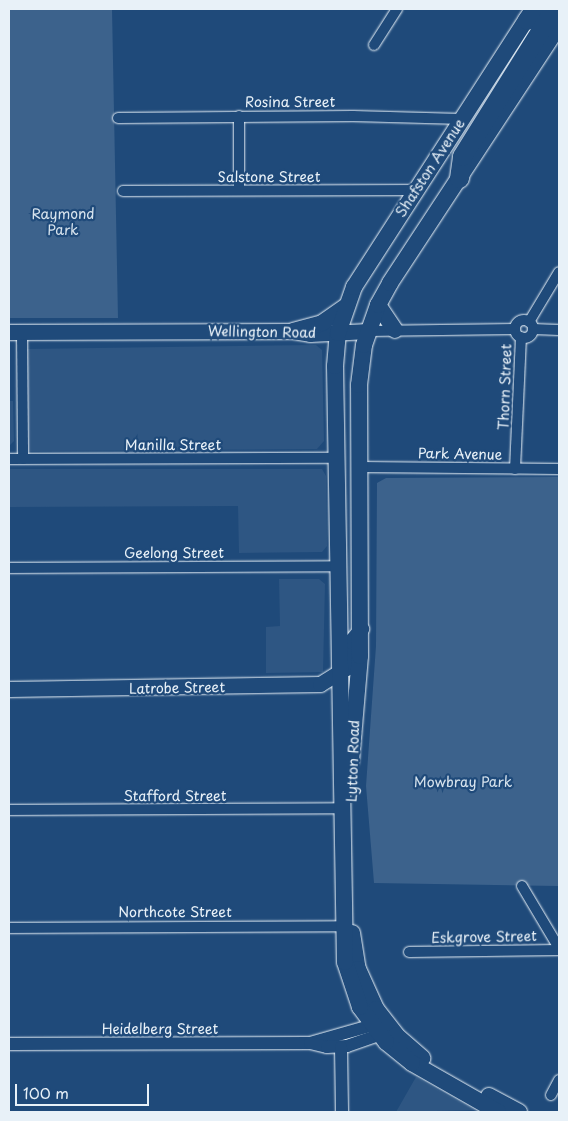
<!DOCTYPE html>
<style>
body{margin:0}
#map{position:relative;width:568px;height:1121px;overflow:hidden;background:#1f4a7a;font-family:"Playpen Sans",sans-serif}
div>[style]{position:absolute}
.built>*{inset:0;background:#2e5683}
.green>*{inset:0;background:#3c628c}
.roads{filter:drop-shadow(0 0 1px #e8f1f8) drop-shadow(0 0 1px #e8f1f8)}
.minor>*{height:10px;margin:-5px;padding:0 5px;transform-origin:5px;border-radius:5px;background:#1f4a7a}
.minor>.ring{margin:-5px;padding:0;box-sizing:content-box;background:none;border:10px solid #1f4a7a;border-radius:50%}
.tertiary>*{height:12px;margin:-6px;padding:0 6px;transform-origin:6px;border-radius:6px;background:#1f4a7a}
.secondary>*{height:15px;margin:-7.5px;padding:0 7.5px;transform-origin:7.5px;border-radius:7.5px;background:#1f4a7a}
.primary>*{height:16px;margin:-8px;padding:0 8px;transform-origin:8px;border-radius:8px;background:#1f4a7a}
.motorway>*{height:19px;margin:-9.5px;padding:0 9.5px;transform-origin:9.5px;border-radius:9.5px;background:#1f4a7a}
span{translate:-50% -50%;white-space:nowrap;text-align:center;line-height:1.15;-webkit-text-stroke:4.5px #1f4a7a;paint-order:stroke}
.street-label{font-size:14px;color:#e8f1f8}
.park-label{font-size:14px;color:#d7e3ed}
.frame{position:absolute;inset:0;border:10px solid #e8f1f8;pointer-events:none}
.scale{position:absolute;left:15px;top:1084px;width:134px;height:22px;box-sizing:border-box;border:2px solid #e8f1f8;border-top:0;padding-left:6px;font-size:15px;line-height:18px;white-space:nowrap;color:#e8f1f8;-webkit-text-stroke:4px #1f4a7a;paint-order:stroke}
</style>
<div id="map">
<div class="built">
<div style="clip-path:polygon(316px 345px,322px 350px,324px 441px,317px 449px,25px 451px,25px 349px)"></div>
<div style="clip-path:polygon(9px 401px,13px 401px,14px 441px,10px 445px)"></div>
<div style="clip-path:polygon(9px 469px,322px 469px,326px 476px,327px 546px,322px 552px,239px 553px,238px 506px,9px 507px)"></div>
<div style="clip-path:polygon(279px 579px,319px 579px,325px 584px,323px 672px,266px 673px,266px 627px,280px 626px)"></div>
<div style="clip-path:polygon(416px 1077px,445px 1094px,475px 1110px,396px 1112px)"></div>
</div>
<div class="green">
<div style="clip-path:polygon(9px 9px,112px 9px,118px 318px,9px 318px)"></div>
<div style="clip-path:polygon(559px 477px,559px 886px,374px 883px,366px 786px,376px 646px,377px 483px,386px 478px)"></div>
</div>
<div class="roads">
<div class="minor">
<div style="left:374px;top:45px;width:43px;rotate:-57.4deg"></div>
<div style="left:239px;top:116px;width:74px;rotate:90deg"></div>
<div style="left:118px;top:118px;width:235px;rotate:-0.5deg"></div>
<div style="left:353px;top:116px;width:109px;rotate:1.6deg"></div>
<div style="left:123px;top:191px;width:292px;rotate:-0.2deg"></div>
<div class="ring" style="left:515px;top:320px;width:8px;height:8px"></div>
<div style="left:529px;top:322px;width:58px;rotate:-59deg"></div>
<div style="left:533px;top:329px;width:26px;rotate:2deg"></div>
<div style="left:368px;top:331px;width:147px;rotate:-0.8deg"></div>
<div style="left:22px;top:333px;width:126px;rotate:89.5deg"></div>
<div style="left:9px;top:459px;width:328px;rotate:-0.2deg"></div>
<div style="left:360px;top:467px;width:199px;rotate:0.6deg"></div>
<div style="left:515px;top:469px;width:132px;rotate:-87.4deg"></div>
<div style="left:9px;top:568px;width:331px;rotate:-0.3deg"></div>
<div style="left:9px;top:810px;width:333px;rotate:-0.3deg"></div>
<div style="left:522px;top:886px;width:72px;rotate:59.2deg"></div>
<div style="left:9px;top:928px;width:333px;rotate:-0.3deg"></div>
<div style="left:409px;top:952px;width:150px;rotate:-0.8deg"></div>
<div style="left:551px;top:1095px;width:17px;rotate:-62deg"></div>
</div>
<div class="tertiary">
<div style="left:310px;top:1043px;width:73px;rotate:-15.9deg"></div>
<div style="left:9px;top:1044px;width:301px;rotate:-0.2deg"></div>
<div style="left:310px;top:1043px;width:17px;rotate:13deg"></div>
<div style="left:327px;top:1047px;width:20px;rotate:-3deg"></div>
<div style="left:347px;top:1046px;width:34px;rotate:-19deg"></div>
<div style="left:341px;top:1047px;width:65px;rotate:89.1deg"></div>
</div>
<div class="secondary">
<div style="left:9px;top:332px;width:284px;rotate:-0.2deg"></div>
<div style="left:293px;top:331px;width:17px;rotate:10deg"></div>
<div style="left:310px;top:334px;width:58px;rotate:-3deg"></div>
<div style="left:9px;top:689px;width:311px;rotate:-0.9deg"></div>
<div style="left:320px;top:684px;width:31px;rotate:-32deg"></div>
<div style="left:346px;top:668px;width:27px;rotate:-80deg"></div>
<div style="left:351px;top:641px;width:16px;rotate:-50deg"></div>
</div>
<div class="primary">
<div style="left:378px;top:305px;width:30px;rotate:56deg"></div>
<div style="left:293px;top:331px;width:30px;rotate:-15deg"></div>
<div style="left:322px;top:323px;width:28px;rotate:-35deg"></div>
<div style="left:351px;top:761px;width:105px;rotate:-85.1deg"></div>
<div style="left:360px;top:656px;width:271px;rotate:-90.2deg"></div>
<div style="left:359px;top:385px;width:40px;rotate:-82.9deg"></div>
<div style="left:364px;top:345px;width:42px;rotate:-70.7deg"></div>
<div style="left:378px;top:305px;width:25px;rotate:-61deg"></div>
<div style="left:390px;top:283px;width:308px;rotate:-56.7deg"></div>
<div style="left:352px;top:933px;width:36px;rotate:81deg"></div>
<div style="left:358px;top:969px;width:44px;rotate:65.8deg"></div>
<div style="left:376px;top:1009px;width:33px;rotate:52deg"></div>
<div style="left:396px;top:1035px;width:35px;rotate:41deg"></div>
<div style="left:489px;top:1096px;width:34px;rotate:28deg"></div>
<div style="left:498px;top:1112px;width:99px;rotate:-150.3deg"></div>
<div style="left:412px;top:1063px;width:33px;rotate:-141deg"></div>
<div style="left:386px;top:1042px;width:44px;rotate:-126.6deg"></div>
<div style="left:360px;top:1007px;width:47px;rotate:-108.4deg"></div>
<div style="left:345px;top:962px;width:596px;rotate:-90.96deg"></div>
<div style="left:335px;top:366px;width:33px;rotate:-85deg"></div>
<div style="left:338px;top:333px;width:49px;rotate:-70.8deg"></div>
<div style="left:354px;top:287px;width:331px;rotate:-57.2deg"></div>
</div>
<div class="motorway">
<div style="left:527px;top:20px;width:16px;rotate:-45deg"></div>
<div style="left:459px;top:178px;width:22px;rotate:-82deg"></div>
<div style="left:462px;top:156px;width:173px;rotate:-58deg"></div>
</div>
</div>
<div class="street-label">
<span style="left:290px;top:102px">Rosina Street</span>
<span style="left:430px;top:168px;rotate:-57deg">Shafston Avenue</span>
<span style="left:269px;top:177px">Salstone Street</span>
<span style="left:262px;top:332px;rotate:1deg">Wellington Road</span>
<span style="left:505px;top:387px;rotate:-88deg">Thorn Street</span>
<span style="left:173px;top:445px">Manilla Street</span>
<span style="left:460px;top:454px;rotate:1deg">Park Avenue</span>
<span style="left:174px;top:553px">Geelong Street</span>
<span style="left:177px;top:688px;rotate:-1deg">Latrobe Street</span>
<span style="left:353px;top:761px;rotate:-88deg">Lytton Road</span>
<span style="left:175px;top:796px">Stafford Street</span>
<span style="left:175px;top:912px">Northcote Street</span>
<span style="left:484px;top:937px;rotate:-1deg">Eskgrove Street</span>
<span style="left:160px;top:1029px">Heidelberg Street</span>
</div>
<div class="park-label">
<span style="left:63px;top:222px">Raymond<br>Park</span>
<span style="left:463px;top:782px">Mowbray Park</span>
</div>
<div class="frame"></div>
<div class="scale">100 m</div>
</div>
